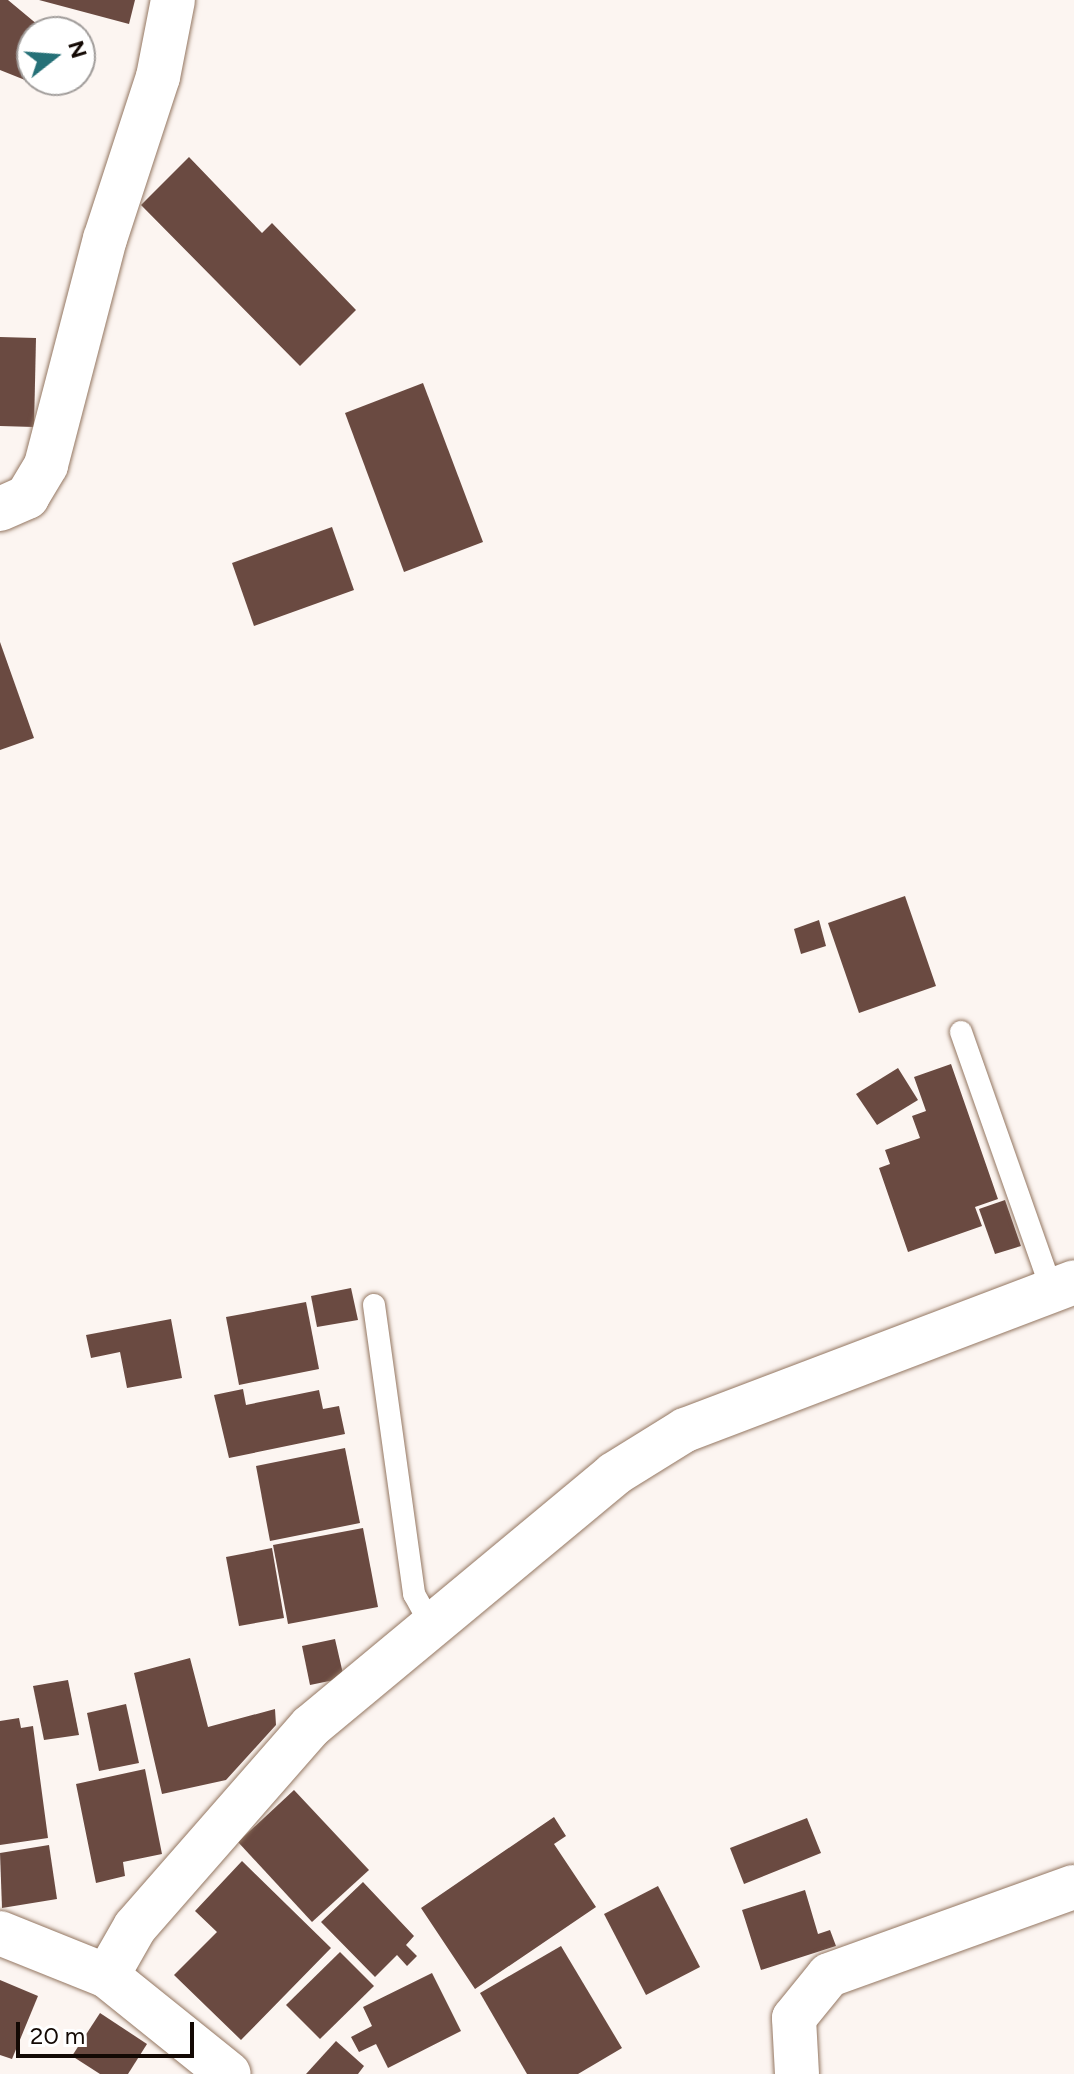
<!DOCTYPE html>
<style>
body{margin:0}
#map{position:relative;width:1074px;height:2074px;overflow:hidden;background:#fcf5f1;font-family:Figtree,sans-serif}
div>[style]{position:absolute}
.building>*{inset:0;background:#6a4a41}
.roads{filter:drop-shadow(0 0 2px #947762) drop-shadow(0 0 2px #947762)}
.lane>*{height:22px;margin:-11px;padding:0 11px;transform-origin:11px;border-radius:11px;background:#fff}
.street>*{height:44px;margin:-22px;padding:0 22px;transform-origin:22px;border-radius:22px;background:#fff}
span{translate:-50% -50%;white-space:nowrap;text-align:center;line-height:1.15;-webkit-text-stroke:8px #fff;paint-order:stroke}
.north{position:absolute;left:16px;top:16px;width:80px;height:80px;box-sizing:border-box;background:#fff;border:2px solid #a19d9b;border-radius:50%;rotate:73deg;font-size:22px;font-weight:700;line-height:32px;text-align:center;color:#130904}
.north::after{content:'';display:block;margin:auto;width:28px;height:36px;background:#257077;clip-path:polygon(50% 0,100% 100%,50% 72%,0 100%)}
.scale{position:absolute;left:16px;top:2022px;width:178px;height:36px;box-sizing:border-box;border:4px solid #130904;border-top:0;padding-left:10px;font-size:24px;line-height:28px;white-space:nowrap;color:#130904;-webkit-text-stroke:6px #fff;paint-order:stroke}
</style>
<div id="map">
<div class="building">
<div style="clip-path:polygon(0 0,8px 0,44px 30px,32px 32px,32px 61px,25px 80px,0 70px)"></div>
<div style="clip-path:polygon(39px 0,135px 0,129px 24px)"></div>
<div style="clip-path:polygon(189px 157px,262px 233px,272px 223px,356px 310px,300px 366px,141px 205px)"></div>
<div style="clip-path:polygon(0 337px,36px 338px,34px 427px,0 426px)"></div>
<div style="clip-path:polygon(423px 383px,483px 542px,404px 572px,345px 413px)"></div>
<div style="clip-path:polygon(332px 527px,354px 590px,254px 626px,232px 563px)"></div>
<div style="clip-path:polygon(0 642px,34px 738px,0 750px)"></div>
<div style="clip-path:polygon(905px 896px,936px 986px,859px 1013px,828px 923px)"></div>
<div style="clip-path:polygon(819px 920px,826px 946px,801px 954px,794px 929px)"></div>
<div style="clip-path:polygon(951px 1064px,998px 1199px,975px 1207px,982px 1226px,908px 1252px,879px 1168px,890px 1164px,885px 1150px,920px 1138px,912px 1116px,926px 1111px,914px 1077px)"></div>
<div style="clip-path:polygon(898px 1068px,918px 1100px,877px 1125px,856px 1094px)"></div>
<div style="clip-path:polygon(1005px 1200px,1021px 1246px,995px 1254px,979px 1209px)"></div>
<div style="clip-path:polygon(351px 1288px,358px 1320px,317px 1327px,311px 1296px)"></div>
<div style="clip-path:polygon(306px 1302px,319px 1369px,239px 1385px,226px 1317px)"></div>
<div style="clip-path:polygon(171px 1319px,182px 1378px,127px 1388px,120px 1352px,91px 1358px,86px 1335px)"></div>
<div style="clip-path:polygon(243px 1389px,246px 1405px,319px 1390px,323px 1409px,339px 1406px,345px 1434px,229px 1458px,214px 1395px)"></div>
<div style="clip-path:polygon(345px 1448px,360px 1523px,270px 1541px,256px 1466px)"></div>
<div style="clip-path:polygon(363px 1528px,378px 1607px,288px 1624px,273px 1545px)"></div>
<div style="clip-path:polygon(272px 1548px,284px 1618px,239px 1626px,226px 1557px)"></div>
<div style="clip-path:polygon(335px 1639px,344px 1678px,310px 1685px,302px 1646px)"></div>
<div style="clip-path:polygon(190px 1658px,208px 1727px,275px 1709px,276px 1725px,226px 1780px,162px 1794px,134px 1673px)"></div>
<div style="clip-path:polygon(68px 1680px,79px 1735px,44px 1740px,33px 1686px)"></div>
<div style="clip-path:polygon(126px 1704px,139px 1763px,99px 1771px,87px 1713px)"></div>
<div style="clip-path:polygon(19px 1718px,21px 1728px,33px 1726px,48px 1838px,0 1845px,0 1721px)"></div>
<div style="clip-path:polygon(145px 1769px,162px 1854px,123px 1862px,125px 1876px,96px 1883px,76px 1784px)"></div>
<div style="clip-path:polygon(294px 1790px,369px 1870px,312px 1922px,238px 1842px)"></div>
<div style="clip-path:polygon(554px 1817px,566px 1836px,554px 1844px,596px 1907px,475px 1989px,421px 1908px)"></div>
<div style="clip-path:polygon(807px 1818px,821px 1853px,744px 1884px,730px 1848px)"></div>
<div style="clip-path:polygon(49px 1845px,57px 1899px,2px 1908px,0 1853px)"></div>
<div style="clip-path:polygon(242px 1861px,331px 1948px,241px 2040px,174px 1975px,217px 1932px,195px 1911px)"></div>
<div style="clip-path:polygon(363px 1882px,414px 1936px,406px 1945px,417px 1956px,407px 1966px,397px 1955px,375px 1977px,321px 1922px)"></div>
<div style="clip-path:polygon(658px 1886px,700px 1967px,646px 1995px,604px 1914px)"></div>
<div style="clip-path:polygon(805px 1890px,818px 1934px,830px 1930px,836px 1946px,761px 1970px,742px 1910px)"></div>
<div style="clip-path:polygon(561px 1946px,622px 2048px,578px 2074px,527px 2074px,480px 1993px)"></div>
<div style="clip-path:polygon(340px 1952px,374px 1986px,320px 2039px,286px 2005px)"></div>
<div style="clip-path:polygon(432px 1973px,461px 2031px,388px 2068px,376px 2044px,359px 2052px,351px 2037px,372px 2026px,363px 2007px)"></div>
<div style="clip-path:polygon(0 1980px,38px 1996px,12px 2059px,0 2055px)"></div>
<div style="clip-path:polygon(100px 2013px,147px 2044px,128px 2074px,100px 2074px,72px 2056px)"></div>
<div style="clip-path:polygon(336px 2041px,364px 2066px,358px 2074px,306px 2074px)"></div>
</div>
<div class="roads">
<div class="lane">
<div style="left:961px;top:1032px;width:274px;rotate:70.6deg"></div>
<div style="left:374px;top:1305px;width:292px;rotate:82.1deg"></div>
<div style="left:414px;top:1594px;width:38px;rotate:61deg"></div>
</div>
<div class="street">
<div style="left:0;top:509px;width:30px;rotate:-24deg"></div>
<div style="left:27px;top:497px;width:37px;rotate:-59deg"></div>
<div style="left:46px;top:465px;width:234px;rotate:-75.4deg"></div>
<div style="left:105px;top:239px;width:170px;rotate:-71.9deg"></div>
<div style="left:158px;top:77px;width:78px;rotate:-79deg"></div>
<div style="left:0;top:1933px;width:115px;rotate:21.9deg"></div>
<div style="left:107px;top:1976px;width:156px;rotate:38.8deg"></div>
<div style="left:107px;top:1976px;width:56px;rotate:-60.3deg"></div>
<div style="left:135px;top:1927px;width:267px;rotate:-48.8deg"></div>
<div style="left:311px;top:1726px;width:394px;rotate:-39.7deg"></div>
<div style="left:614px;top:1474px;width:84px;rotate:-31.8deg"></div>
<div style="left:685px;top:1430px;width:416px;rotate:-20.8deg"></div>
<div style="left:797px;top:2074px;width:56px;rotate:-93.1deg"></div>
<div style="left:794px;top:2018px;width:55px;rotate:-50.9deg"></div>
<div style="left:829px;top:1975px;width:260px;rotate:-19.8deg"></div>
</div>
</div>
<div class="north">N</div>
<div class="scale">20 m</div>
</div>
